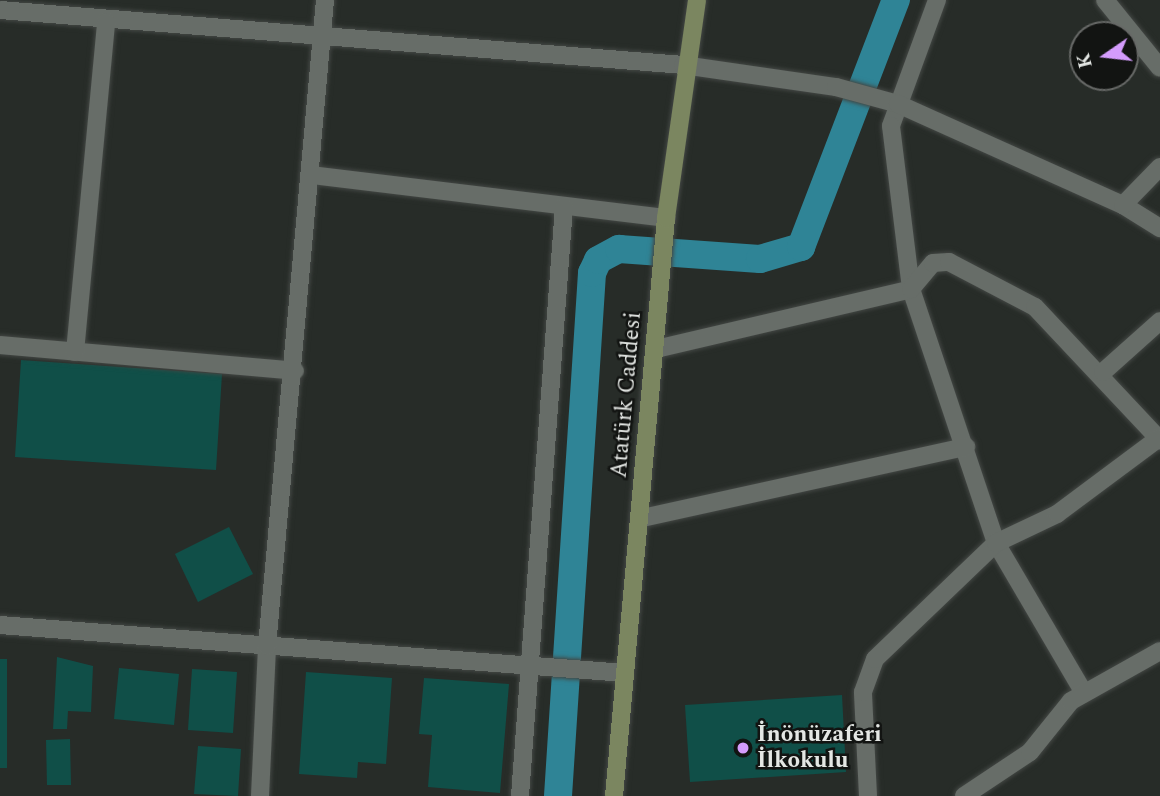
<!DOCTYPE html>
<meta charset="utf-8">
<style>
body{margin:0}
#map{position:relative;width:1160px;height:796px;overflow:hidden;background:#272c28;font-family:Spectral,serif}
div>[style]{position:absolute}
.canal>*{height:28px;margin:-14px;padding:0 14px;transform-origin:14px;border-radius:14px;background:#2f8496}
.building>*{inset:0;background:#104f48}
.roads{filter:drop-shadow(0 0 2px #434744) drop-shadow(0 0 2px #434744)}
.street>*{height:18px;margin:-9px;padding:0 9px;transform-origin:9px;border-radius:9px;background:#676d68}
.secondary>*{height:18px;margin:-9px;padding:0 9px;transform-origin:9px;border-radius:9px;background:#7b8660}
.dots>*{width:19px;height:19px;translate:-50% -50%;box-sizing:border-box;border:4px solid #121412;border-radius:50%}
span{translate:-50% -50%;white-space:nowrap;text-align:center;line-height:1.15;-webkit-text-stroke:5px #121412;paint-order:stroke}
.street-label{font-size:23px;color:#e4e7e4}
.poi-label{font-size:23px;color:#e4e7e4;font-weight:700}
.left{translate:0 -50%;text-align:left}
.north{position:absolute;left:1069px;top:21px;width:70px;height:70px;box-sizing:border-box;background:#121412;border:2px solid #666866;border-radius:50%;rotate:256deg;font-size:19px;font-weight:700;line-height:28px;text-align:center;color:#e4e7e4}
.north::after{content:'';display:block;margin:auto;width:24px;height:32px;background:#d49cfc;clip-path:polygon(50% 0,100% 100%,50% 72%,0 100%)}
</style>
<div id="map">
<div class="canal">
<div style="left:558px;top:796px;width:524px;rotate:-86.28deg"></div>
<div style="left:592px;top:273px;width:14px;rotate:-65deg"></div>
<div style="left:598px;top:260px;width:24px;rotate:-28deg"></div>
<div style="left:619px;top:249px;width:141px;rotate:4.1deg"></div>
<div style="left:760px;top:259px;width:43px;rotate:-16.3deg"></div>
<div style="left:801px;top:247px;width:265px;rotate:-69deg"></div>
</div>
<div class="building">
<div style="clip-path:polygon(21px 360px,222px 374px,216px 470px,15px 457px)"></div>
<div style="clip-path:polygon(229px 527px,253px 574px,198px 602px,175px 554px)"></div>
<div style="clip-path:polygon(57px 657px,93px 666px,91px 712px,68px 711px,67px 729px,53px 729px)"></div>
<div style="clip-path:polygon(0 659px,7px 659px,7px 768px,0 768px)"></div>
<div style="clip-path:polygon(119px 668px,179px 674px,174px 725px,114px 719px)"></div>
<div style="clip-path:polygon(192px 669px,237px 672px,233px 733px,188px 730px)"></div>
<div style="clip-path:polygon(306px 672px,392px 678px,386px 764px,358px 762px,357px 778px,299px 774px)"></div>
<div style="clip-path:polygon(424px 678px,509px 684px,500px 793px,428px 787px,432px 735px,419px 734px)"></div>
<div style="clip-path:polygon(842px 695px,846px 772px,690px 782px,685px 705px)"></div>
<div style="clip-path:polygon(70px 739px,71px 785px,47px 785px,46px 740px)"></div>
<div style="clip-path:polygon(198px 746px,241px 749px,238px 796px,194px 794px)"></div>
</div>
<div class="roads">
<div class="street">
<div style="left:937px;top:0;width:134px;rotate:110.1deg"></div>
<div style="left:891px;top:126px;width:164px;rotate:83deg"></div>
<div style="left:911px;top:289px;width:268px;rotate:71.5deg"></div>
<div style="left:996px;top:543px;width:174px;rotate:59.6deg"></div>
<div style="left:1105px;top:0;width:87px;rotate:51deg"></div>
<div style="left:0;top:10px;width:685px;rotate:4.6deg"></div>
<div style="left:683px;top:65px;width:155px;rotate:8.2deg"></div>
<div style="left:836px;top:87px;width:64px;rotate:15.3deg"></div>
<div style="left:898px;top:104px;width:247px;rotate:24.2deg"></div>
<div style="left:1123px;top:205px;width:44px;rotate:31.9deg"></div>
<div style="left:311px;top:175px;width:358px;rotate:6.9deg"></div>
<div style="left:1123px;top:205px;width:53px;rotate:-45.8deg"></div>
<div style="left:0;top:345px;width:296px;rotate:5deg"></div>
<div style="left:656px;top:349px;width:262px;rotate:-13.2deg"></div>
<div style="left:911px;top:289px;width:34px;rotate:-50deg"></div>
<div style="left:933px;top:263px;width:16px;rotate:-4deg"></div>
<div style="left:949px;top:262px;width:97px;rotate:27.6deg"></div>
<div style="left:1035px;top:307px;width:183px;rotate:46.8deg"></div>
<div style="left:75px;top:352px;width:331px;rotate:-84.6deg"></div>
<div style="left:1103px;top:372px;width:76px;rotate:-41.8deg"></div>
<div style="left:642px;top:518px;width:332px;rotate:-12.4deg"></div>
<div style="left:0;top:625px;width:627px;rotate:4.39deg"></div>
<div style="left:260px;top:796px;width:150px;rotate:-87.3deg"></div>
<div style="left:267px;top:646px;width:649px;rotate:-84.87deg"></div>
<div style="left:520px;top:796px;width:591px;rotate:-85.73deg"></div>
<div style="left:868px;top:796px;width:104px;rotate:-92.8deg"></div>
<div style="left:863px;top:692px;width:35px;rotate:-70deg"></div>
<div style="left:875px;top:659px;width:168px;rotate:-43.8deg"></div>
<div style="left:996px;top:543px;width:68px;rotate:-25.4deg"></div>
<div style="left:1057px;top:514px;width:127px;rotate:-36.7deg"></div>
<div style="left:964px;top:796px;width:79px;rotate:-33.7deg"></div>
<div style="left:1030px;top:752px;width:65px;rotate:-51.2deg"></div>
<div style="left:1071px;top:701px;width:102px;rotate:-29.3deg"></div>
</div>
<div class="secondary">
<div style="left:614px;top:796px;width:580px;rotate:-84.86deg"></div>
<div style="left:666px;top:218px;width:220px;rotate:-81.9deg"></div>
</div>
</div>
<div class="dots">
<div style="left:743px;top:748px;background:#d49cfc"></div>
</div>
<div class="street-label">
<span style="left:627px;top:395px;rotate:-85deg">Atatürk Caddesi</span>
</div>
<div class="poi-label">
<span class="left" style="left:757px;top:748px">İnönüzaferi<br>İlkokulu</span>
</div>
<div class="north">K</div>
</div>
